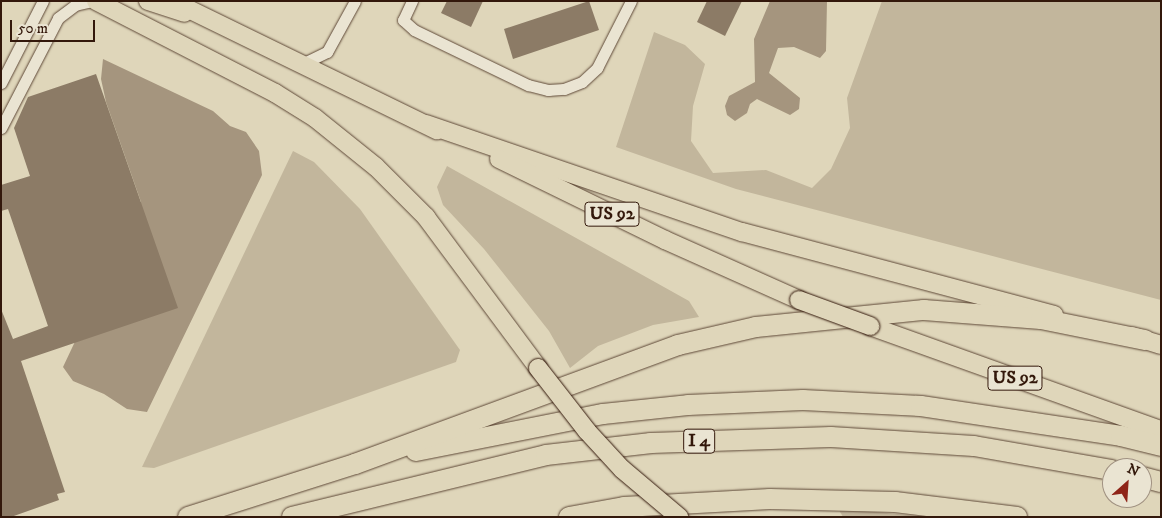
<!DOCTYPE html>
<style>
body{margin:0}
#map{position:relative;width:1162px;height:518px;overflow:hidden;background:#dfd6ba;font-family:"IM FELL DW Pica",serif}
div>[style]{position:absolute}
.green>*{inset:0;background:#c2b69c}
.water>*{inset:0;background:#a5957e}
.building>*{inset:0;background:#8c7b66}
.roads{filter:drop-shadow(0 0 1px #5e4837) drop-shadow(0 0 1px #5e4837)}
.minor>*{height:11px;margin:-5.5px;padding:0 5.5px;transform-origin:5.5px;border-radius:5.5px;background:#eae4d2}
.primary>*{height:18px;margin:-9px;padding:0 9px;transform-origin:9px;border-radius:9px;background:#dfd6ba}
.motorway>*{height:20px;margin:-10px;padding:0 10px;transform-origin:10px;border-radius:10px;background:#dfd6ba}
.bridges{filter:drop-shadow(0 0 1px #33180b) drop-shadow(0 0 1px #33180b)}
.primary-bridge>*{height:18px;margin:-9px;padding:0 9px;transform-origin:9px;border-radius:9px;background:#dfd6ba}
span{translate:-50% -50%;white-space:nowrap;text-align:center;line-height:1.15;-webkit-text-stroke:4px #eae4d2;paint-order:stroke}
.shield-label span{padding:1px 4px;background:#eae4d2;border:1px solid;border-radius:4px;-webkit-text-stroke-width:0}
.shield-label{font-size:18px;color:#33180b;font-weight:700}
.frame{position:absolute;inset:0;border:2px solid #33180b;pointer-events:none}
.north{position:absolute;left:1102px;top:458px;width:50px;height:50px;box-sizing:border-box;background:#eae4d2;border:1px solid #a19282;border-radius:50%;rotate:26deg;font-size:14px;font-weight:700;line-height:20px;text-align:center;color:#33180b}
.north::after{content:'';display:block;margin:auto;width:18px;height:22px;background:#8f2418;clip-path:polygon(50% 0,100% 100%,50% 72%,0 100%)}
.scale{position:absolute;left:10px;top:20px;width:85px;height:22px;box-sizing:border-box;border:2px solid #33180b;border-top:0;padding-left:6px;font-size:15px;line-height:18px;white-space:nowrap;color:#33180b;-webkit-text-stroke:4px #eae4d2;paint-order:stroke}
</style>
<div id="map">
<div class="green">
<div style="clip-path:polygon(882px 1px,1161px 1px,1161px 300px,736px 189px,616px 147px,654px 32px,685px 45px,705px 64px,693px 106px,691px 141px,713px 173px,766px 170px,812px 188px,831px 169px,850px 128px,847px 98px)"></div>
<div style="clip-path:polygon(293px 151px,314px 162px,360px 209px,460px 350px,456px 362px,154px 468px,142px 467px)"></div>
<div style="clip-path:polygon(447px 166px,689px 301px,699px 317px,653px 325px,598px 346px,570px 368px,549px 331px,484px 249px,443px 205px,437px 187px)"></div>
<div style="clip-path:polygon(839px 510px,853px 510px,931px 517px,843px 517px)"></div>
</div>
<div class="water">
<div style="clip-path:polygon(770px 1px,827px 1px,826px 51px,820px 58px,794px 47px,778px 48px,769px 73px,800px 98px,799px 109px,790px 115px,757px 99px,750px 104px,747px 113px,735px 121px,727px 115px,725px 106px,729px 96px,755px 82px,754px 39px)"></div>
<div style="clip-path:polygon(103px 59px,213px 111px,230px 126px,246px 132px,259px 151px,262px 175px,147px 412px,127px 409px,104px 394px,73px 381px,63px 367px,141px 202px,106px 102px,101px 79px)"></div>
</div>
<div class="building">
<div style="clip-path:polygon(447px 1px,483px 1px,471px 27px,441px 13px)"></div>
<div style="clip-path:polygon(589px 1px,599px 30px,513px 59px,504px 29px)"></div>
<div style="clip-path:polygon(707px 1px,742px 1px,725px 36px,697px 22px)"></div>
<div style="clip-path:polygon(96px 74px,178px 308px,21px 361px,65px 492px,57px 494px,59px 500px,11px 517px,1px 517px,1px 309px,13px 339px,48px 326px,8px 209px,1px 211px,1px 185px,30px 176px,14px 128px,28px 97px)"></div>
</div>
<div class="roads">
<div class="minor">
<div style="left:412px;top:1px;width:21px;rotate:115deg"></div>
<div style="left:403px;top:20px;width:15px;rotate:42deg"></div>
<div style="left:414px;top:30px;width:127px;rotate:25.8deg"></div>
<div style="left:528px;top:85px;width:21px;rotate:14deg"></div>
<div style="left:548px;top:90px;width:16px;rotate:-4deg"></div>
<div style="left:564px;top:89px;width:19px;rotate:-21deg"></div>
<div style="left:582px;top:82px;width:21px;rotate:-43deg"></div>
<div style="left:597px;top:68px;width:75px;rotate:-63.1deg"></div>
<div style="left:302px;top:64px;width:28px;rotate:-26deg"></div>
<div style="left:327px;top:52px;width:58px;rotate:-61.2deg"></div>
<div style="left:1px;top:83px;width:92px;rotate:-62.9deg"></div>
<div style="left:1px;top:128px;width:124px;rotate:-62.6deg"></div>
<div style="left:58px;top:18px;width:21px;rotate:-37deg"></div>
<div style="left:75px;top:5px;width:17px;rotate:-13deg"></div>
</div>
<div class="primary">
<div style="left:96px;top:1px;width:201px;rotate:27.2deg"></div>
<div style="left:275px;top:93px;width:47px;rotate:32deg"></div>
<div style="left:315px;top:118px;width:78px;rotate:38.8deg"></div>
<div style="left:376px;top:167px;width:71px;rotate:45deg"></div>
<div style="left:426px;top:217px;width:188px;rotate:53.4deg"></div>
<div style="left:148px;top:1px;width:38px;rotate:18deg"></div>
<div style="left:172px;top:1px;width:295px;rotate:26deg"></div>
<div style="left:426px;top:124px;width:334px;rotate:18.9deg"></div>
<div style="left:742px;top:232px;width:323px;rotate:14.9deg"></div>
<div style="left:499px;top:159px;width:185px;rotate:26deg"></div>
<div style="left:665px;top:240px;width:147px;rotate:24.1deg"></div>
<div style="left:870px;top:326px;width:309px;rotate:19.7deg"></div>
<div style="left:1132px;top:336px;width:30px;rotate:17deg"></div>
</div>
<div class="motorway">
<div style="left:416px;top:451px;width:191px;rotate:-11.2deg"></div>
<div style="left:603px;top:414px;width:85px;rotate:-6deg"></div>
<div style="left:688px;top:405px;width:115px;rotate:-2.5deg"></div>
<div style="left:803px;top:400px;width:118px;rotate:2.9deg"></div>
<div style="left:921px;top:406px;width:202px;rotate:8.5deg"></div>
<div style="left:1121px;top:436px;width:41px;rotate:14deg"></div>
<div style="left:1142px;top:477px;width:20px;rotate:15deg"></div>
<div style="left:188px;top:517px;width:175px;rotate:-17.6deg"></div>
<div style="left:355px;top:464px;width:344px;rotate:-20.2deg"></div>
<div style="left:678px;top:345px;width:80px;rotate:-13deg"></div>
<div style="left:756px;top:327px;width:169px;rotate:-5.8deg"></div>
<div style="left:924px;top:310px;width:117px;rotate:4.4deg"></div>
<div style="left:1041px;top:319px;width:106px;rotate:11.4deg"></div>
<div style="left:292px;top:517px;width:261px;rotate:-13.7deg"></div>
<div style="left:546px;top:455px;width:106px;rotate:-6.5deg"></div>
<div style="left:651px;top:443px;width:180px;rotate:-1.9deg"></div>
<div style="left:831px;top:437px;width:143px;rotate:3.6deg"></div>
<div style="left:974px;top:446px;width:140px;rotate:9.9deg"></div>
<div style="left:569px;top:517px;width:56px;rotate:-10.3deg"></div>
<div style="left:624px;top:507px;width:146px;rotate:-3.1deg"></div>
<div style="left:770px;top:499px;width:125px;rotate:1.4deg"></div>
<div style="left:895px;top:502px;width:123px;rotate:7deg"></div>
</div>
</div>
<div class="bridges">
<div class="primary-bridge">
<div style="left:799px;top:300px;width:76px;rotate:20.1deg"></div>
<div style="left:538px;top:368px;width:80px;rotate:52.1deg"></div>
<div style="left:587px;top:431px;width:52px;rotate:47.4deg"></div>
<div style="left:622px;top:469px;width:75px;rotate:40.1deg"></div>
</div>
</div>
<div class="shield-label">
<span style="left:612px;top:214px">US 92</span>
<span style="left:1015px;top:378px">US 92</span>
<span style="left:699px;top:441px">I 4</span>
</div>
<div class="frame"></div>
<div class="north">N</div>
<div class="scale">50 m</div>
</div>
